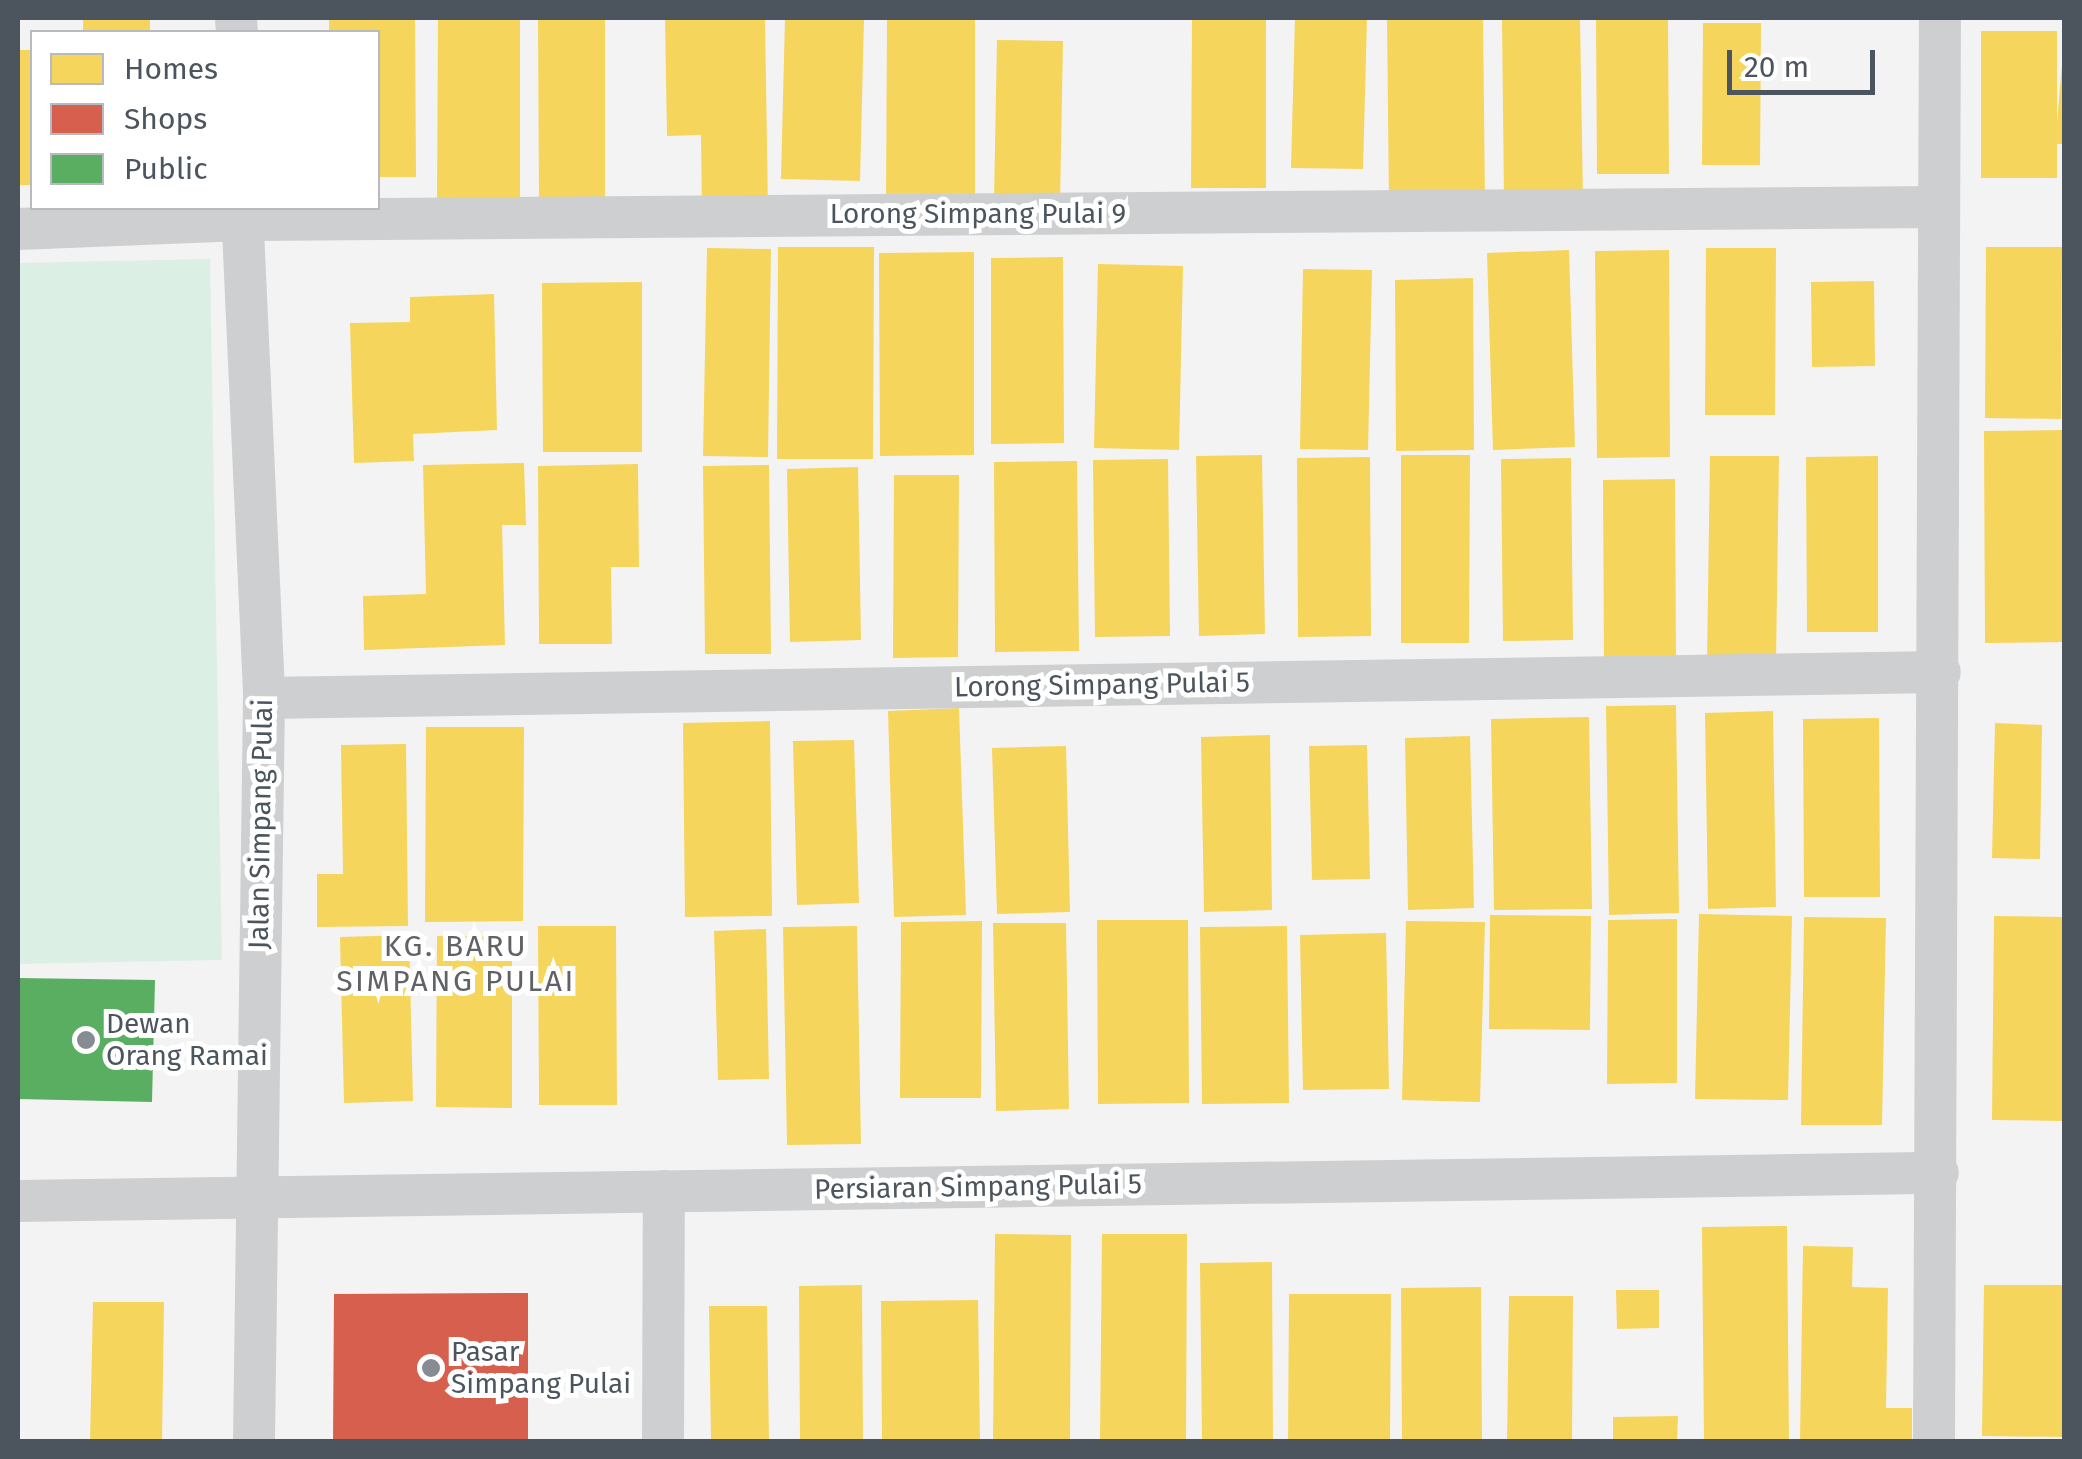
<!DOCTYPE html>
<style>
body{margin:0}
#map{position:relative;width:2082px;height:1459px;overflow:hidden;background:#f4f3f3;font-family:"Fira Sans",sans-serif}
div>[style]{position:absolute}
.green>*{inset:0;background:#dcefe4}
.homes>*{inset:0;background:#f6d55c}
.shops>*{inset:0;background:#d6604d}
.public>*{inset:0;background:#5aae61}
.minor>*{height:42px;margin:-21px;padding:0 21px;transform-origin:21px;border-radius:21px;background:#cdcfd1}
.dots>*{width:28px;height:28px;translate:-50% -50%;box-sizing:border-box;border:5px solid #fff;border-radius:50%}
span{translate:-50% -50%;white-space:nowrap;text-align:center;line-height:1.15;-webkit-text-stroke:10px #fff;paint-order:stroke}
.street-label{font-size:28px;color:#4c555e}
.poi-label{font-size:28px;color:#4c555e}
.left{translate:0 -50%;text-align:left}
.neighbourhood-label{font-size:30px;color:#606266;letter-spacing:2.5px}
.frame{position:absolute;inset:0;border:20px solid #4c555e;pointer-events:none}
.legend{position:absolute;left:30px;top:30px;width:350px;height:180px;box-sizing:border-box;background:#fff;border:2px solid #b7bbbf;margin:0;padding:12px 18px;list-style:none;font-size:30px;color:#4c555e}
.legend li{display:flex;align-items:center;gap:20px;height:50px}
.legend b{width:50px;border:2px solid #b7bbbf}
.scale{position:absolute;left:1727px;top:50px;width:148px;height:45px;box-sizing:border-box;border:5px solid #4c555e;border-top:0;padding-left:12px;font-size:30px;line-height:35px;white-space:nowrap;color:#4c555e;-webkit-text-stroke:8px #fff;paint-order:stroke}
</style>
<div id="map">
<div class="green">
<div style="clip-path:polygon(210px 259px,222px 960px,18px 964px,18px 263px)"></div>
</div>
<div class="homes">
<div style="clip-path:polygon(83px 18px,150px 18px,150px 32px,83px 32px)"></div>
<div style="clip-path:polygon(329px 18px,415px 18px,416px 177px,378px 177px,378px 32px,329px 32px)"></div>
<div style="clip-path:polygon(438px 18px,520px 18px,520px 205px,437px 205px)"></div>
<div style="clip-path:polygon(538px 18px,605px 18px,605px 211px,539px 211px)"></div>
<div style="clip-path:polygon(665px 18px,765px 18px,768px 210px,702px 211px,701px 135px,667px 136px)"></div>
<div style="clip-path:polygon(785px 18px,864px 18px,860px 181px,781px 179px)"></div>
<div style="clip-path:polygon(887px 18px,975px 18px,975px 207px,886px 208px)"></div>
<div style="clip-path:polygon(1192px 18px,1266px 18px,1266px 188px,1191px 188px)"></div>
<div style="clip-path:polygon(1295px 18px,1367px 18px,1363px 169px,1291px 168px)"></div>
<div style="clip-path:polygon(1387px 18px,1483px 18px,1485px 202px,1389px 204px)"></div>
<div style="clip-path:polygon(1502px 18px,1580px 18px,1583px 199px,1504px 201px)"></div>
<div style="clip-path:polygon(1596px 18px,1668px 18px,1669px 174px,1597px 174px)"></div>
<div style="clip-path:polygon(1703px 23px,1761px 23px,1760px 165px,1702px 165px)"></div>
<div style="clip-path:polygon(1981px 31px,2057px 31px,2057px 122px,2064px 42px,2064px 144px,2057px 144px,2057px 178px,1981px 178px)"></div>
<div style="clip-path:polygon(997px 40px,1063px 41px,1060px 202px,994px 200px)"></div>
<div style="clip-path:polygon(18px 50px,32px 50px,32px 185px,18px 185px)"></div>
<div style="clip-path:polygon(778px 247px,874px 247px,873px 459px,777px 459px)"></div>
<div style="clip-path:polygon(1986px 247px,2062px 247px,2061px 419px,1985px 418px)"></div>
<div style="clip-path:polygon(707px 248px,771px 249px,768px 457px,703px 456px)"></div>
<div style="clip-path:polygon(1706px 248px,1776px 248px,1775px 415px,1705px 415px)"></div>
<div style="clip-path:polygon(1569px 250px,1575px 447px,1493px 450px,1487px 253px)"></div>
<div style="clip-path:polygon(1669px 250px,1670px 457px,1597px 458px,1595px 251px)"></div>
<div style="clip-path:polygon(974px 252px,974px 455px,880px 456px,879px 253px)"></div>
<div style="clip-path:polygon(1063px 257px,1064px 443px,991px 444px,991px 258px)"></div>
<div style="clip-path:polygon(1098px 264px,1183px 266px,1179px 450px,1094px 448px)"></div>
<div style="clip-path:polygon(1303px 269px,1372px 270px,1368px 450px,1300px 449px)"></div>
<div style="clip-path:polygon(1473px 278px,1474px 450px,1396px 451px,1395px 280px)"></div>
<div style="clip-path:polygon(1874px 281px,1875px 366px,1812px 367px,1811px 282px)"></div>
<div style="clip-path:polygon(642px 282px,642px 452px,543px 452px,542px 283px)"></div>
<div style="clip-path:polygon(494px 294px,497px 430px,413px 434px,414px 461px,354px 463px,350px 323px,410px 322px,410px 297px)"></div>
<div style="clip-path:polygon(2064px 430px,2064px 642px,1985px 643px,1984px 431px)"></div>
<div style="clip-path:polygon(1262px 455px,1265px 634px,1199px 636px,1196px 456px)"></div>
<div style="clip-path:polygon(1401px 455px,1470px 455px,1469px 643px,1401px 643px)"></div>
<div style="clip-path:polygon(1710px 456px,1779px 456px,1776px 662px,1707px 662px)"></div>
<div style="clip-path:polygon(1878px 456px,1878px 632px,1807px 632px,1806px 457px)"></div>
<div style="clip-path:polygon(1370px 457px,1371px 636px,1298px 637px,1297px 458px)"></div>
<div style="clip-path:polygon(1571px 458px,1573px 640px,1503px 641px,1501px 459px)"></div>
<div style="clip-path:polygon(1168px 459px,1170px 636px,1095px 637px,1093px 460px)"></div>
<div style="clip-path:polygon(1077px 461px,1079px 651px,995px 652px,994px 462px)"></div>
<div style="clip-path:polygon(524px 463px,526px 525px,502px 525px,505px 645px,364px 650px,363px 596px,426px 594px,423px 465px)"></div>
<div style="clip-path:polygon(638px 464px,639px 567px,611px 567px,612px 644px,539px 644px,538px 466px)"></div>
<div style="clip-path:polygon(769px 465px,771px 654px,705px 654px,703px 466px)"></div>
<div style="clip-path:polygon(858px 467px,861px 640px,790px 642px,787px 469px)"></div>
<div style="clip-path:polygon(894px 475px,959px 475px,958px 657px,893px 658px)"></div>
<div style="clip-path:polygon(1675px 479px,1676px 665px,1604px 665px,1603px 480px)"></div>
<div style="clip-path:polygon(1676px 705px,1679px 913px,1609px 915px,1606px 706px)"></div>
<div style="clip-path:polygon(959px 708px,966px 915px,894px 917px,888px 711px)"></div>
<div style="clip-path:polygon(1773px 711px,1776px 907px,1708px 909px,1705px 713px)"></div>
<div style="clip-path:polygon(1589px 717px,1592px 909px,1494px 910px,1491px 719px)"></div>
<div style="clip-path:polygon(1879px 718px,1880px 897px,1804px 897px,1803px 719px)"></div>
<div style="clip-path:polygon(770px 721px,772px 916px,685px 917px,683px 723px)"></div>
<div style="clip-path:polygon(1995px 723px,2042px 725px,2040px 859px,1992px 858px)"></div>
<div style="clip-path:polygon(426px 727px,524px 727px,523px 921px,425px 922px)"></div>
<div style="clip-path:polygon(1270px 735px,1272px 910px,1204px 912px,1201px 737px)"></div>
<div style="clip-path:polygon(1470px 736px,1474px 908px,1408px 910px,1405px 738px)"></div>
<div style="clip-path:polygon(854px 740px,859px 903px,797px 905px,793px 741px)"></div>
<div style="clip-path:polygon(406px 744px,408px 926px,317px 927px,317px 874px,343px 874px,341px 745px)"></div>
<div style="clip-path:polygon(1367px 745px,1370px 879px,1312px 880px,1309px 746px)"></div>
<div style="clip-path:polygon(1066px 746px,1070px 912px,997px 914px,992px 748px)"></div>
<div style="clip-path:polygon(1699px 914px,1792px 916px,1788px 1100px,1695px 1099px)"></div>
<div style="clip-path:polygon(1490px 915px,1591px 916px,1590px 1030px,1489px 1029px)"></div>
<div style="clip-path:polygon(1994px 916px,2064px 917px,2063px 1121px,1992px 1120px)"></div>
<div style="clip-path:polygon(1804px 917px,1886px 918px,1882px 1125px,1801px 1125px)"></div>
<div style="clip-path:polygon(1677px 919px,1677px 1083px,1607px 1084px,1608px 920px)"></div>
<div style="clip-path:polygon(1097px 920px,1188px 920px,1189px 1103px,1098px 1104px)"></div>
<div style="clip-path:polygon(982px 921px,981px 1098px,900px 1098px,901px 922px)"></div>
<div style="clip-path:polygon(1406px 921px,1485px 922px,1480px 1102px,1402px 1100px)"></div>
<div style="clip-path:polygon(993px 923px,1066px 923px,1069px 1109px,996px 1111px)"></div>
<div style="clip-path:polygon(538px 926px,616px 926px,617px 1105px,539px 1105px)"></div>
<div style="clip-path:polygon(857px 926px,861px 1144px,787px 1145px,783px 927px)"></div>
<div style="clip-path:polygon(1287px 926px,1289px 1103px,1202px 1104px,1200px 927px)"></div>
<div style="clip-path:polygon(766px 929px,769px 1079px,718px 1080px,714px 931px)"></div>
<div style="clip-path:polygon(1386px 933px,1389px 1089px,1303px 1090px,1300px 935px)"></div>
<div style="clip-path:polygon(409px 935px,413px 1101px,344px 1103px,340px 937px)"></div>
<div style="clip-path:polygon(437px 936px,512px 937px,512px 1108px,436px 1107px)"></div>
<div style="clip-path:polygon(1787px 1226px,1789px 1442px,1704px 1442px,1702px 1227px)"></div>
<div style="clip-path:polygon(995px 1234px,1071px 1235px,1070px 1442px,993px 1442px)"></div>
<div style="clip-path:polygon(1102px 1234px,1187px 1234px,1186px 1442px,1100px 1442px)"></div>
<div style="clip-path:polygon(1803px 1246px,1853px 1247px,1852px 1287px,1888px 1288px,1886px 1408px,1912px 1408px,1912px 1442px,1800px 1442px)"></div>
<div style="clip-path:polygon(1272px 1262px,1273px 1442px,1202px 1442px,1200px 1263px)"></div>
<div style="clip-path:polygon(862px 1285px,863px 1442px,800px 1442px,799px 1286px)"></div>
<div style="clip-path:polygon(1984px 1285px,2064px 1285px,2064px 1437px,1982px 1436px)"></div>
<div style="clip-path:polygon(1481px 1287px,1482px 1442px,1402px 1442px,1401px 1288px)"></div>
<div style="clip-path:polygon(1616px 1290px,1659px 1290px,1659px 1328px,1617px 1329px)"></div>
<div style="clip-path:polygon(1289px 1294px,1391px 1294px,1390px 1442px,1288px 1442px)"></div>
<div style="clip-path:polygon(1509px 1296px,1573px 1296px,1572px 1442px,1507px 1442px)"></div>
<div style="clip-path:polygon(978px 1300px,980px 1442px,882px 1442px,881px 1301px)"></div>
<div style="clip-path:polygon(93px 1302px,164px 1302px,162px 1442px,90px 1442px)"></div>
<div style="clip-path:polygon(709px 1306px,767px 1306px,769px 1442px,711px 1442px)"></div>
<div style="clip-path:polygon(1678px 1416px,1677px 1442px,1613px 1442px,1613px 1417px)"></div>
</div>
<div class="shops">
<div style="clip-path:polygon(528px 1293px,528px 1442px,333px 1442px,334px 1294px)"></div>
</div>
<div class="public">
<div style="clip-path:polygon(18px 978px,155px 980px,152px 1102px,18px 1099px)"></div>
</div>
<div class="minor">
<div style="left:236px;top:18px;width:14px;rotate:86deg"></div>
<div style="left:242px;top:208px;width:490px;rotate:87.4deg"></div>
<div style="left:264px;top:698px;width:744px;rotate:90.77deg"></div>
<div style="left:18px;top:229px;width:224px;rotate:-2.3deg"></div>
<div style="left:242px;top:220px;width:1696px;rotate:-0.44deg"></div>
<div style="left:264px;top:698px;width:1676px;rotate:-0.89deg"></div>
<div style="left:18px;top:1201px;width:1920px;rotate:-0.84deg"></div>
<div style="left:663px;top:1442px;width:251px;rotate:-89.8deg"></div>
<div style="left:1934px;top:1442px;width:1424px;rotate:-89.76deg"></div>
</div>
<div class="dots">
<div style="left:86px;top:1040px;background:#878c92"></div>
<div style="left:431px;top:1368px;background:#878c92"></div>
</div>
<div class="street-label">
<span style="left:978px;top:214px">Lorong Simpang Pulai 9</span>
<span style="left:1102px;top:685px;rotate:-1deg">Lorong Simpang Pulai 5</span>
<span style="left:261px;top:824px;rotate:-89deg">Jalan Simpang Pulai</span>
<span style="left:978px;top:1187px;rotate:-1deg">Persiaran Simpang Pulai 5</span>
</div>
<div class="poi-label">
<span class="left" style="left:106px;top:1040px">Dewan<br>Orang Ramai</span>
<span class="left" style="left:451px;top:1368px">Pasar<br>Simpang Pulai</span>
</div>
<div class="neighbourhood-label">
<span style="left:456px;top:963px">KG. BARU<br>SIMPANG PULAI</span>
</div>
<div class="frame"></div>
<ul class="legend">
<li><b style="height:28px;background:#f6d55c"></b>Homes</li>
<li><b style="height:28px;background:#d6604d"></b>Shops</li>
<li><b style="height:28px;background:#5aae61"></b>Public</li>
</ul>
<div class="scale">20 m</div>
</div>
